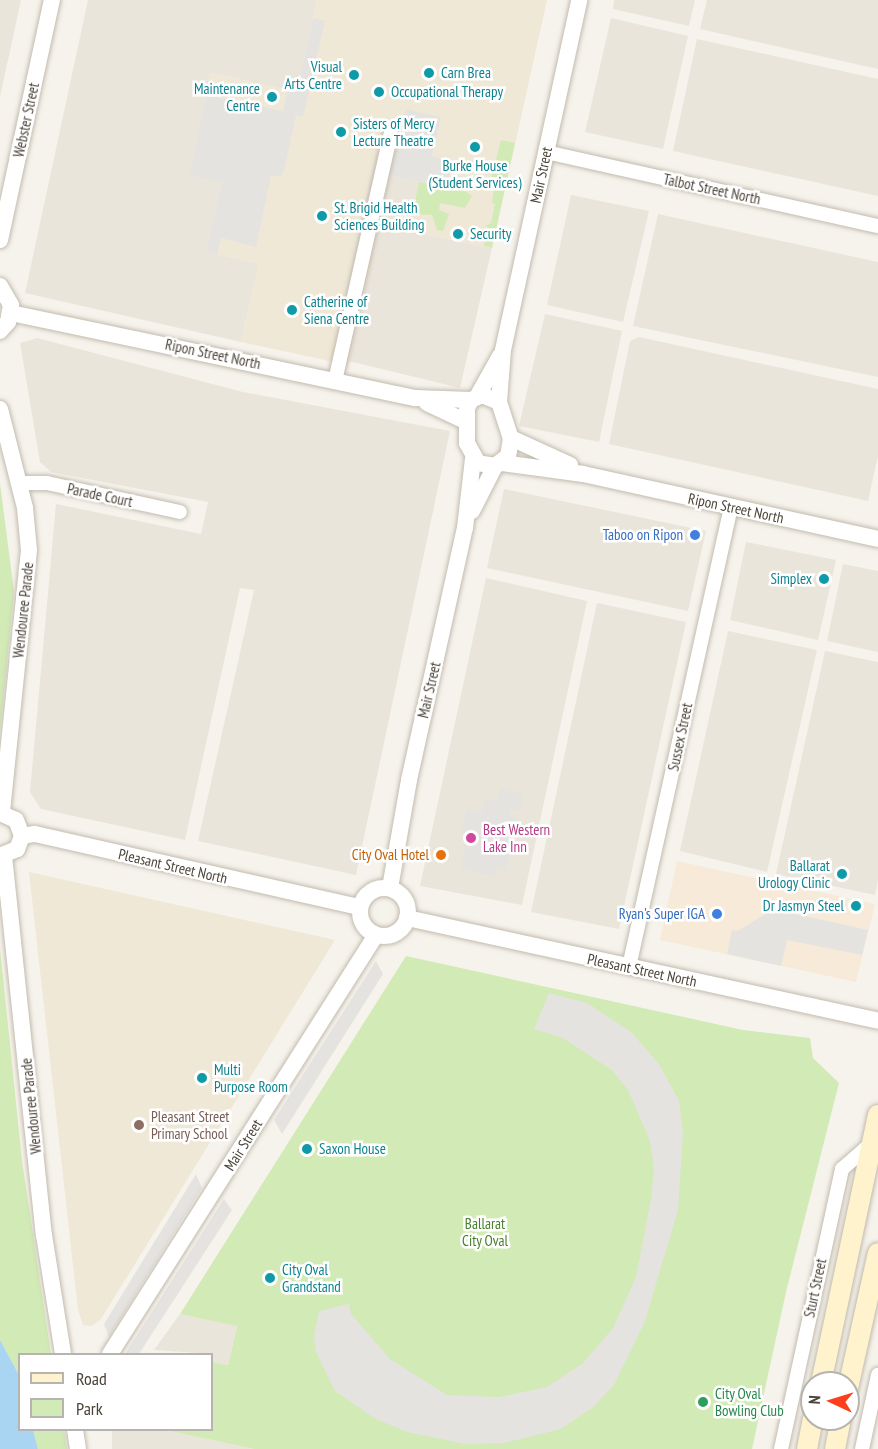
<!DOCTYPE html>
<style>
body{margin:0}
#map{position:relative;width:878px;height:1449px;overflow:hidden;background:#f6f3ec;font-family:"PT Sans Narrow",sans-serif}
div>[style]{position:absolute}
.residential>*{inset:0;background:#eae5da}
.commercial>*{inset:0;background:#f7ead8}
.education>*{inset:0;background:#efe8d6}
.green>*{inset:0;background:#d2eab5}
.parking>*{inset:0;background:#e5e3e0}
.water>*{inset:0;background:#a9d4f2}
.roads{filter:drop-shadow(0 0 2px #c2bbae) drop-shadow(0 0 2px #c2bbae)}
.minor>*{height:14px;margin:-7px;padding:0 7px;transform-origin:7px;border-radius:7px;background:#fff}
.tertiary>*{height:16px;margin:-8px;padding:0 8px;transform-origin:8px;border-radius:8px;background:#fff}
.tertiary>.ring{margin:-8px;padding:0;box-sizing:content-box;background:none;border:16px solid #fff;border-radius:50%}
.secondary>*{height:20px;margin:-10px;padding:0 10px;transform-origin:10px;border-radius:10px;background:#fff3cd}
.dots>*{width:16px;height:16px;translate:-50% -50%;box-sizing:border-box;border:3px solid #fff;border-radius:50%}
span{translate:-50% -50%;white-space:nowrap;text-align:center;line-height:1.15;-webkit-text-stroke:5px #fff;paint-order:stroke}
.culture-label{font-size:15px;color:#0d838f}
.right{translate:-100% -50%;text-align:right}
.left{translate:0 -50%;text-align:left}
.street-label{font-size:15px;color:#4b4439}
.shop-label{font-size:15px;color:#366cbe}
.hotel-label{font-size:15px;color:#b23c85}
.food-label{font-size:15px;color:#c56008}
.education-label{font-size:15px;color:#785e54}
.park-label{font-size:15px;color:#4a7f2a}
.leisure-label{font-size:15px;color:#27864d}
.legend{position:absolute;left:18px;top:1353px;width:195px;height:78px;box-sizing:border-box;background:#fff;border:2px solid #b7b4b0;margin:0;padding:8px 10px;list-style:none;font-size:18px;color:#4b4439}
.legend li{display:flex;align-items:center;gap:12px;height:30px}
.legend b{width:30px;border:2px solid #b7b4b0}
.north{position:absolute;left:800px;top:1371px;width:60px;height:60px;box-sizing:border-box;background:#fff;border:2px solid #b7b4b0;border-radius:50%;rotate:274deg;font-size:16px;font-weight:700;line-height:24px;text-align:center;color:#4b4439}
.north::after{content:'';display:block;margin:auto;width:21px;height:27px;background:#fc3f1d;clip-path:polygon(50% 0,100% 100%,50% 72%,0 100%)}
</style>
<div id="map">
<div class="residential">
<div style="clip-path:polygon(0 0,21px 0,0 97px)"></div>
<div style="clip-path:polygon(88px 0,317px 0,297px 92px,211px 73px,189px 175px,221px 182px,206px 251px,259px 264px,241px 342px,25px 293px)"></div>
<div style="clip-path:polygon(614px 0,695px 0,689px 26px,613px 9px)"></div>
<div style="clip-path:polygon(707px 0,878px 0,878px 69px,700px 29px)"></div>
<div style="clip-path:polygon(611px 18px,688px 36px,663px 149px,585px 132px)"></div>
<div style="clip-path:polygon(697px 39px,878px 79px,878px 196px,673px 151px)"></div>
<div style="clip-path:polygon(389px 175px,419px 182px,408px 231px,492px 248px,460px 388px,349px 361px)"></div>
<div style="clip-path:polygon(571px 195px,649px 211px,623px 322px,547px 305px)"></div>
<div style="clip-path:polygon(658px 214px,878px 262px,878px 377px,633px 326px)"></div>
<div style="clip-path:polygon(545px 314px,622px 331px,599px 442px,519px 426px)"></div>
<div style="clip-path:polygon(639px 337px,878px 389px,878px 456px,868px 501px,609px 444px,630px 341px)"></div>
<div style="clip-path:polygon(37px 338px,243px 392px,450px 431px,356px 875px,198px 841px,254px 590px,240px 588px,185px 840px,41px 809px,30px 792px,56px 504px,201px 534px,208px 502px,51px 472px,40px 462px,20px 343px)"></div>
<div style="clip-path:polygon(504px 489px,706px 531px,688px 611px,487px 568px)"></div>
<div style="clip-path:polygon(746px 542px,836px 560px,818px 640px,730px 620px)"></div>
<div style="clip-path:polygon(843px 564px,878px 571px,878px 652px,827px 641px)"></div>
<div style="clip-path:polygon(486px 578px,587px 601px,522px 905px,420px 886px)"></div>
<div style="clip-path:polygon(597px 603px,686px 622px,619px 929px,531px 912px)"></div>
<div style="clip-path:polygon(728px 631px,817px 650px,767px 872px,680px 851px)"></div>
<div style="clip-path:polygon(825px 651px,878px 662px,878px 880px,875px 895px,776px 874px)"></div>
<div style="clip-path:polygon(180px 1314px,237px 1325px,228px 1365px,212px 1362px,212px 1354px,154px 1350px)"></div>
<div style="clip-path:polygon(112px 1430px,165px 1430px,254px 1449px,112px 1449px)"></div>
</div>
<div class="commercial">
<div style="clip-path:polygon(677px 861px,875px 904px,856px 982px,660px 940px)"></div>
</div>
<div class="education">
<div style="clip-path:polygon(317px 0,547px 0,492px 248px,408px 231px,419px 182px,389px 175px,348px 365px,241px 342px,259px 264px,206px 251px,221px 183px,189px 175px,211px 73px,297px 92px)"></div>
<div style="clip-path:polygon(29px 872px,335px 940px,101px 1319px,92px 1326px,83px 1325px,78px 1310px)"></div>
</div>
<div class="green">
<div style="clip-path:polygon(501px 140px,515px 143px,492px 248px,484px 246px,488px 227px,485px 226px,491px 223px,495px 204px,492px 203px,495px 182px,491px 179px)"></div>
<div style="clip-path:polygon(448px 180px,472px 196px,465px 208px,440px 203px,439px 210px,449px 214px,443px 231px,437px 230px,432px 215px,412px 214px,419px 182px,446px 188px)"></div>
<div style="clip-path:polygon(0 483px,14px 592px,0 732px)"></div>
<div style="clip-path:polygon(0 948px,22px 1161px,51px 1354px,20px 1354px,19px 1375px,0 1340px)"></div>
<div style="clip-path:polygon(406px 956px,743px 1030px,810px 1038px,813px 1058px,839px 1083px,786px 1292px,752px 1449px,254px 1449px,165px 1430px,212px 1430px,212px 1362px,228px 1365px,237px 1326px,180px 1314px)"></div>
<div style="clip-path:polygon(33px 1430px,64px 1430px,67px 1449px,38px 1449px)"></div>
</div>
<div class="parking">
<div style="clip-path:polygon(313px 18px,325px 21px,303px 117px,296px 115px,284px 171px,281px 176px,271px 176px,256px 247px,221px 238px,217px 254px,206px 251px,221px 183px,189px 175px,206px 95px,283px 111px,288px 89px,297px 91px)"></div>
<div style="clip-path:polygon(406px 109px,441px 117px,432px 156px,452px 163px,446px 188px,389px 175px)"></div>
<div style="clip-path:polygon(376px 154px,386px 157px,340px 362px,332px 361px)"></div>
<div style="clip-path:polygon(500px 789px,523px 794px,520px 811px,510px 810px,509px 816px,518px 818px,506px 870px,496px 868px,495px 877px,461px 869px,467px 834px,461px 832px,466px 809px,481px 812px,484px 801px,498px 799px)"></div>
<div style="clip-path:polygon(773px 909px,868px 930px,862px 955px,787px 940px,781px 966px,727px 954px,732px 930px,738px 931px)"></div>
<div style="clip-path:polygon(376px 961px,383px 974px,282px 1134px,274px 1120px)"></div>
<div style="clip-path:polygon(549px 993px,587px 1003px,631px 1032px,659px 1064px,679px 1101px,683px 1132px,678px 1210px,645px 1321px,614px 1385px,593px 1407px,561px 1429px,504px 1443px,465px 1444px,407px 1432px,374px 1418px,335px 1391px,316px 1352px,314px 1337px,319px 1311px,349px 1304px,351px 1314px,390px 1359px,447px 1395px,499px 1397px,547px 1387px,583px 1363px,613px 1328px,636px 1277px,651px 1199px,654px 1168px,650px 1141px,628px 1090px,612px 1070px,563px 1038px,534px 1029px)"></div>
<div style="clip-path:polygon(196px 1174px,202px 1188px,109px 1337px,104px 1324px)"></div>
<div style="clip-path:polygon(224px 1199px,232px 1210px,139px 1354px,125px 1354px)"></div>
</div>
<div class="water">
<div style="clip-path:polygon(0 1340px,19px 1375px,20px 1430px,33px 1430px,38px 1449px,0 1449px)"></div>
</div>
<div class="roads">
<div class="minor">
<div style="left:546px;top:152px;width:340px;rotate:12.6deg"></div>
<div style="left:335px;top:381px;width:254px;rotate:-77.3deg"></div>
<div style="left:20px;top:483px;width:27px"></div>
<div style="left:47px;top:483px;width:136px;rotate:12.3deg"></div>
<div style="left:629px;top:967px;width:471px;rotate:-77.5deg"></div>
<div style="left:781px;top:1449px;width:287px;rotate:-77.7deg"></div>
<div style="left:842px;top:1169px;width:41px;rotate:-41.1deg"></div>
<div style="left:862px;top:1449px;width:76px;rotate:-77.8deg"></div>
</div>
<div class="tertiary">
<div style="left:0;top:240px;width:246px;rotate:-77.8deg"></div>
<div style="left:0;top:286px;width:22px;rotate:60deg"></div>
<div style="left:11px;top:305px;width:17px;rotate:100deg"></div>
<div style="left:8px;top:322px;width:12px;rotate:132deg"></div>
<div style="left:11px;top:313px;width:413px;rotate:11.9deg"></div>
<div style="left:415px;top:398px;width:56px;rotate:2deg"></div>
<div style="left:482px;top:395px;width:18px;rotate:22deg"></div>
<div style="left:499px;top:402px;width:38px;rotate:72deg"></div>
<div style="left:511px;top:438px;width:18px;rotate:99deg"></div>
<div style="left:508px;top:456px;width:16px;rotate:142deg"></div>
<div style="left:495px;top:466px;width:17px;rotate:-170deg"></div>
<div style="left:478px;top:463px;width:23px;rotate:-119deg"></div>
<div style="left:467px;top:443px;width:35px;rotate:-90deg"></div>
<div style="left:467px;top:408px;width:9px;rotate:-63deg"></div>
<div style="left:471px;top:400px;width:12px;rotate:-24deg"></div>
<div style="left:477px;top:397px;width:47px;rotate:-60.7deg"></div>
<div style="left:499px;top:402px;width:52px;rotate:-85.6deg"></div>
<div style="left:503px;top:350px;width:358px;rotate:-77.7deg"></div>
<div style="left:427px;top:403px;width:44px;rotate:25.4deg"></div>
<div style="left:0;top:409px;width:102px;rotate:75.8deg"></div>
<div style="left:25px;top:508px;width:42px;rotate:84.6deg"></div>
<div style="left:29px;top:550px;width:264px;rotate:95.9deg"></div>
<div style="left:511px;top:438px;width:65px;rotate:24.6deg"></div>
<div style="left:502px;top:463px;width:82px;rotate:7.7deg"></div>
<div style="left:583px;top:474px;width:302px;rotate:12.4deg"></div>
<div style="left:472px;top:511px;width:51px;rotate:-62.9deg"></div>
<div style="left:0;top:813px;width:17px;rotate:24deg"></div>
<div style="left:16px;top:820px;width:17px;rotate:69deg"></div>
<div style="left:22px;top:836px;width:14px;rotate:111deg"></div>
<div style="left:17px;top:849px;width:18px;rotate:158deg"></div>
<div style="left:22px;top:836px;width:13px;rotate:-9deg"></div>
<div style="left:35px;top:834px;width:333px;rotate:12.7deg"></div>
<div style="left:4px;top:856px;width:381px;rotate:84deg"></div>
<div style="left:44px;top:1235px;width:121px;rotate:80.9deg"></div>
<div style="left:390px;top:888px;width:110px;rotate:-80deg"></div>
<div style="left:409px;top:780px;width:258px;rotate:-77.5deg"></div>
<div style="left:465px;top:528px;width:69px;rotate:-83.4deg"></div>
<div class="ring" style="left:360px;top:888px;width:32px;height:32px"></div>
<div style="left:407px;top:918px;width:482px;rotate:12.3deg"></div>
<div style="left:110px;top:1354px;width:496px;rotate:-57.6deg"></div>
<div style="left:75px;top:1430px;width:19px;rotate:81deg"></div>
</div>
<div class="secondary">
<div style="left:821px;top:1383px;width:274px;rotate:-78deg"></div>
<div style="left:848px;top:1388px;width:138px;rotate:-77.5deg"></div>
<div style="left:807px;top:1449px;width:31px;rotate:-79deg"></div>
<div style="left:835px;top:1449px;width:31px;rotate:-79deg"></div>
</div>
</div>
<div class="dots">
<div style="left:429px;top:73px;background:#0f9aa8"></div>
<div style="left:354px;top:75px;background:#0f9aa8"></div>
<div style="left:379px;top:92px;background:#0f9aa8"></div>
<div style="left:272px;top:97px;background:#0f9aa8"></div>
<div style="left:341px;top:132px;background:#0f9aa8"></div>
<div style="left:475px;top:147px;background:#0f9aa8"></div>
<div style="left:322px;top:216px;background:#0f9aa8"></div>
<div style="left:458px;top:234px;background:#0f9aa8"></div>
<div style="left:292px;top:310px;background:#0f9aa8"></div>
<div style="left:695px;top:535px;background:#3f7fe0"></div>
<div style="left:824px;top:579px;background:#0f9aa8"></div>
<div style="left:471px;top:838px;background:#d1479c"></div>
<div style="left:441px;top:855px;background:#e8710a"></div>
<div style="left:842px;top:874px;background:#0f9aa8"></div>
<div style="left:856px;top:906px;background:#0f9aa8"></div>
<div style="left:717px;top:914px;background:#3f7fe0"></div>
<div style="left:202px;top:1078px;background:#0f9aa8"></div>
<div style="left:139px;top:1125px;background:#8d6e63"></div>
<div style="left:307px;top:1149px;background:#0f9aa8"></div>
<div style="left:270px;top:1278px;background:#0f9aa8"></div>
<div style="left:703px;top:1402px;background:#2e9e5b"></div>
</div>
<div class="culture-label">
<span class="right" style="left:342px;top:75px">Visual<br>Arts Centre</span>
<span class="left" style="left:441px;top:73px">Carn Brea</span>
<span class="right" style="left:260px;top:97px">Maintenance<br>Centre</span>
<span class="left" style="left:391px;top:92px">Occupational Therapy</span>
<span class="left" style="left:353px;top:132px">Sisters of Mercy<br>Lecture Theatre</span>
<span style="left:475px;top:174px">Burke House<br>(Student Services)</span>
<span class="left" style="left:334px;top:216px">St. Brigid Health<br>Sciences Building</span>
<span class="left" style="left:470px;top:234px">Security</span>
<span class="left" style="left:304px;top:310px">Catherine of<br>Siena Centre</span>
<span class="right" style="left:812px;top:579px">Simplex</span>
<span class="right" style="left:830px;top:874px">Ballarat<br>Urology Clinic</span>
<span class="right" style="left:844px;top:906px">Dr Jasmyn Steel</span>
<span class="left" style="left:214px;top:1078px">Multi<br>Purpose Room</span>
<span class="left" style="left:319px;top:1149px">Saxon House</span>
<span class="left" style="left:282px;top:1278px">City Oval<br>Grandstand</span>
</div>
<div class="street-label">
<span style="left:26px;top:120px;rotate:-78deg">Webster Street</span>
<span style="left:541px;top:175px;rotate:-78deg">Mair Street</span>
<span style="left:712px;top:189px;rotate:12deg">Talbot Street North</span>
<span style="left:213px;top:354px;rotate:12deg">Ripon Street North</span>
<span style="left:100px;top:495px;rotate:12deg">Parade Court</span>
<span style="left:736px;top:508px;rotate:12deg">Ripon Street North</span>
<span style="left:23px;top:610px;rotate:-84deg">Wendouree Parade</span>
<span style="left:429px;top:690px;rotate:-77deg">Mair Street</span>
<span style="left:680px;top:737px;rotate:-78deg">Sussex Street</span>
<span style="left:173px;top:866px;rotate:13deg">Pleasant Street North</span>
<span style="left:642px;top:970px;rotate:12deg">Pleasant Street North</span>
<span style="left:31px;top:1106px;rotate:-96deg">Wendouree Parade</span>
<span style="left:243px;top:1145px;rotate:-58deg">Mair Street</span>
<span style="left:815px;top:1288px;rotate:-78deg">Sturt Street</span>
</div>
<div class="shop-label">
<span class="right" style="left:683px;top:535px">Taboo on Ripon</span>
<span class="right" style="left:705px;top:914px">Ryan's Super IGA</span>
</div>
<div class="hotel-label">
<span class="left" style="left:483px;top:838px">Best Western<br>Lake Inn</span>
</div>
<div class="food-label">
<span class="right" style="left:429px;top:855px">City Oval Hotel</span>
</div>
<div class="education-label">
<span class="left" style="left:151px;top:1125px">Pleasant Street<br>Primary School</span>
</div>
<div class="park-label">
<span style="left:485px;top:1232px">Ballarat<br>City Oval</span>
</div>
<div class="leisure-label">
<span class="left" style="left:715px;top:1402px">City Oval<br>Bowling Club</span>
</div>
<ul class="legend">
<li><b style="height:8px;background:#fff3cd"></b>Road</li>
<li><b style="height:16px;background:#d2eab5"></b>Park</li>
</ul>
<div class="north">N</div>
</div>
